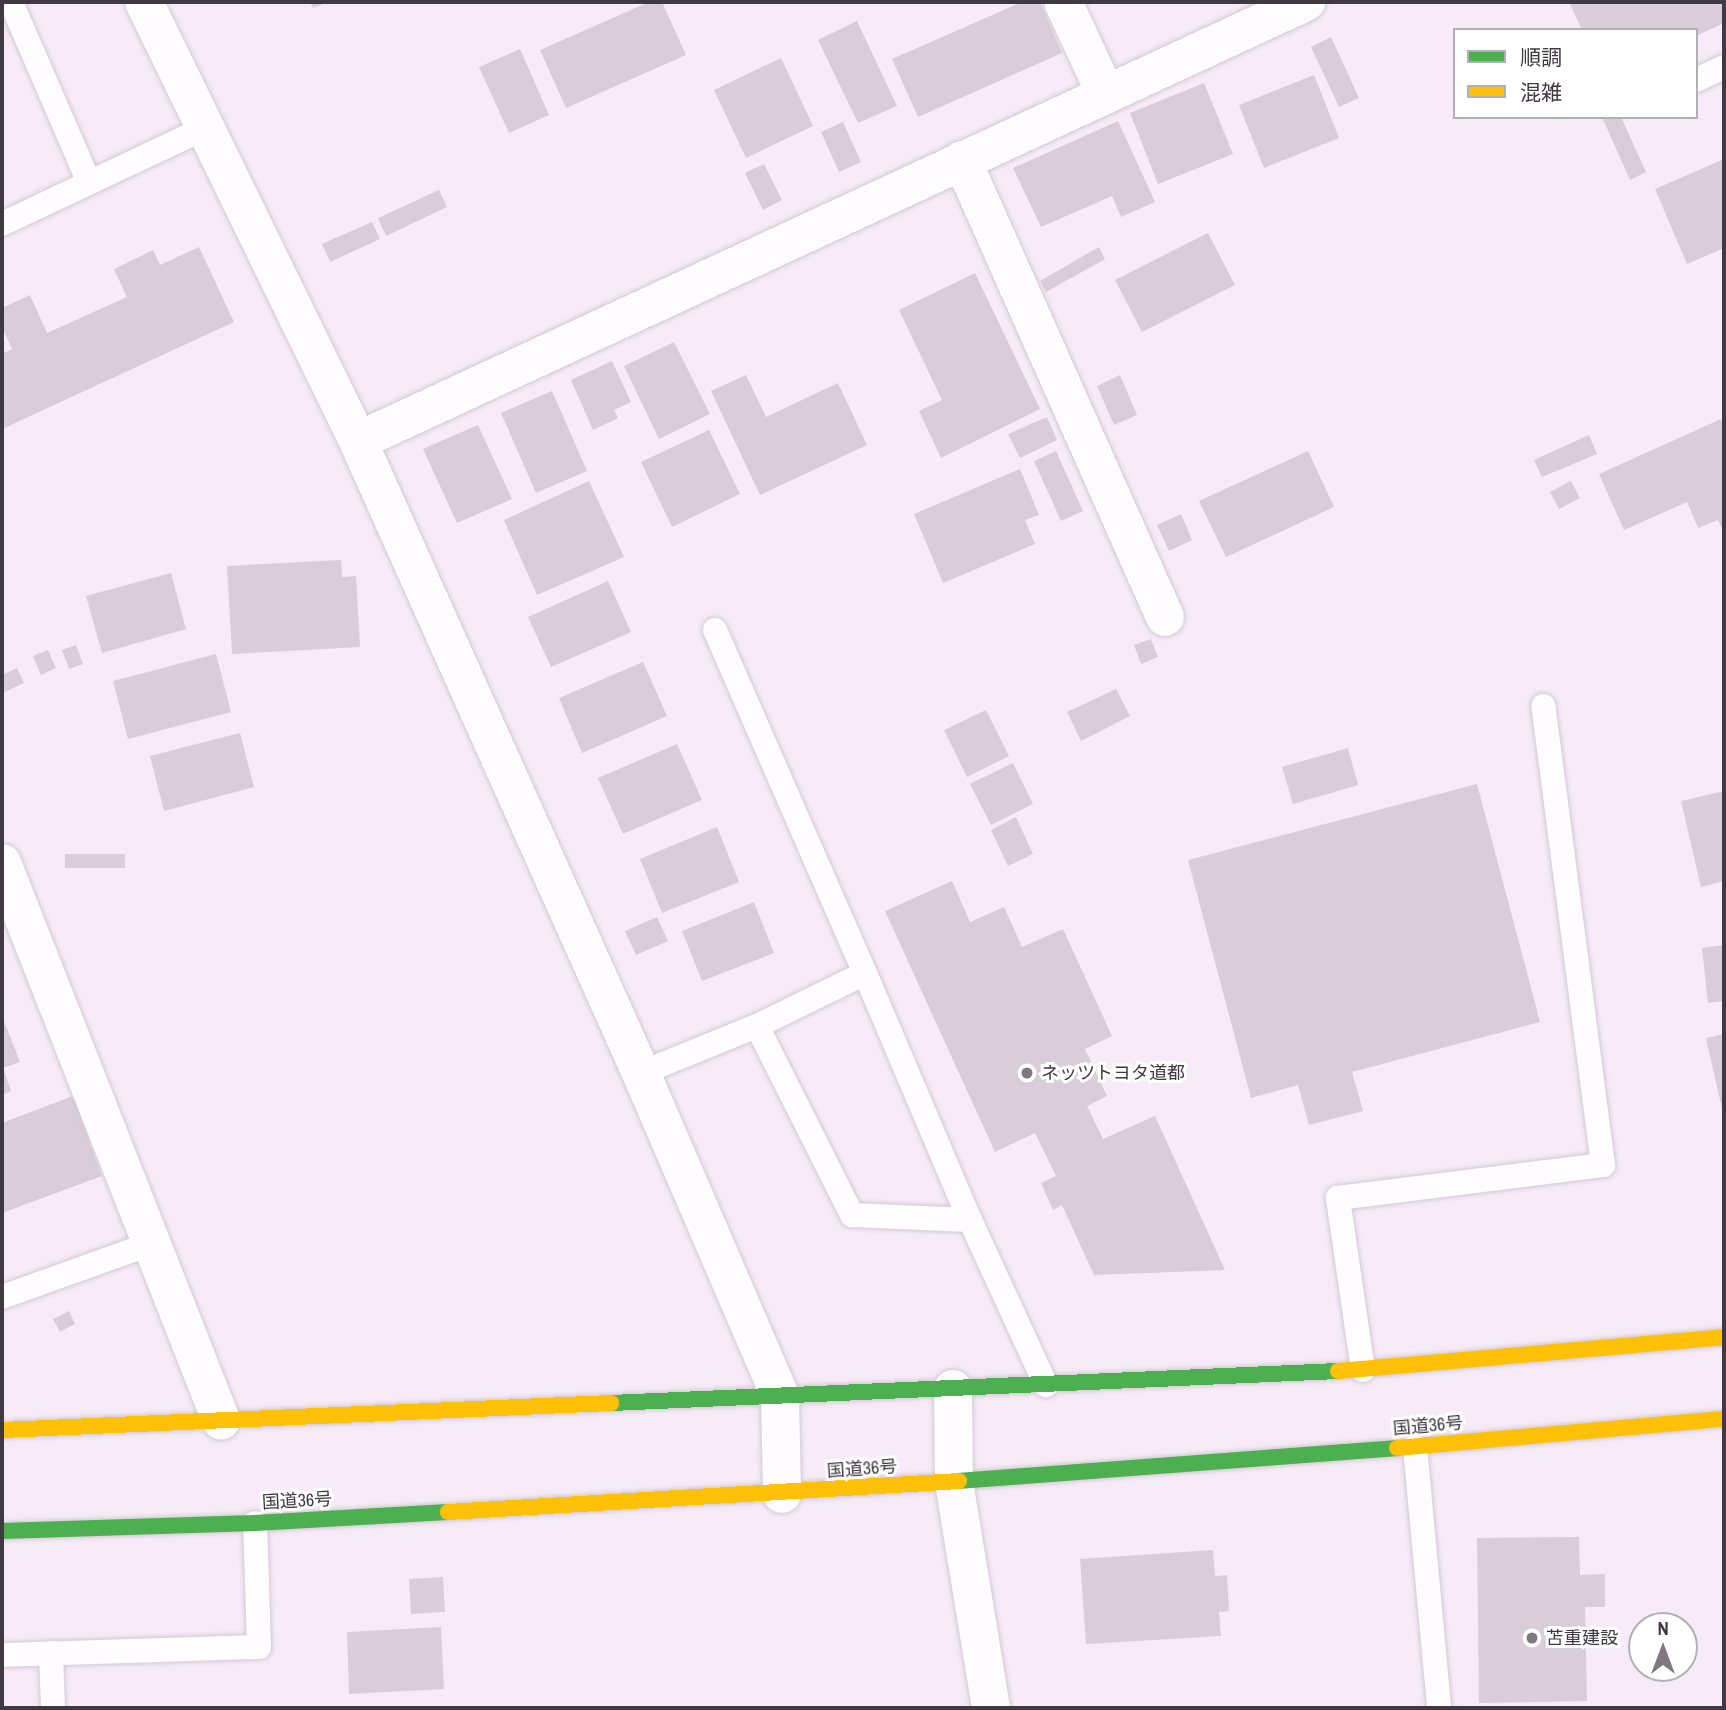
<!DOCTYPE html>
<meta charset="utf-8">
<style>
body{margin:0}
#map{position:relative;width:1726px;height:1710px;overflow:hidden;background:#f6ebf7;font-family:"Archivo Narrow","Noto Sans JP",sans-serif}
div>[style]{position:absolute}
.building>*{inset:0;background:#d8cdd9}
.roads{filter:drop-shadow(0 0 2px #d2cad3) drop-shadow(0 0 2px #d2cad3)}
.lane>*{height:24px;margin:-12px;padding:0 12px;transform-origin:12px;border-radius:12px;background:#fefcfe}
.street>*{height:38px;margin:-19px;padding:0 19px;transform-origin:19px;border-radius:19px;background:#fefcfe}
.fast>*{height:16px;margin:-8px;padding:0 8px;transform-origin:8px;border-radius:8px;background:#4caf50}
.slow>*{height:16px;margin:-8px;padding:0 8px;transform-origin:8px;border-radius:8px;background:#ffc107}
.dots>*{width:19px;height:19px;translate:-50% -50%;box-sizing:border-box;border:4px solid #fff;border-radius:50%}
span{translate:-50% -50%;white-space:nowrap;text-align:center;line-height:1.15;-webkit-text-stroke:6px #fff;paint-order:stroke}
.poi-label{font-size:18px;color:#403942}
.left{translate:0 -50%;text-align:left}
.street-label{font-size:18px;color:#403942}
.frame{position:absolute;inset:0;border:4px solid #403942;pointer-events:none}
.legend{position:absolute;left:1453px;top:28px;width:245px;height:91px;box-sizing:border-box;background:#fff;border:2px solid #b3b0b3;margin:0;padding:9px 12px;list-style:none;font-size:21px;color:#403942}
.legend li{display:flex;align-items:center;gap:14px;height:35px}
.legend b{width:35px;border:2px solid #b3b0b3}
.north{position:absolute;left:1628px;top:1612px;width:70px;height:70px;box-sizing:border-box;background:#fff;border:2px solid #b3b0b3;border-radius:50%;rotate:0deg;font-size:19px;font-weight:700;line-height:28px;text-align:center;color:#403942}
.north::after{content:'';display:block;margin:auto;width:24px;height:32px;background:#807781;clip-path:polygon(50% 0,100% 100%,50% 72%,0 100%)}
</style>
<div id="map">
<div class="building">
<div style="clip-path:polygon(310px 2px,328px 2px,313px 8px)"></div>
<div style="clip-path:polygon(649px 2px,662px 2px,686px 55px,566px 108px,540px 50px)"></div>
<div style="clip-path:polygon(1022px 2px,1040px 2px,1062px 53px,918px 117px,892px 59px)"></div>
<div style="clip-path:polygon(1569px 2px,1724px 2px,1724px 23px,1696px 36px,1696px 30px,1582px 30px)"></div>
<div style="clip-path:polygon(857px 21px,897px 106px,858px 123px,818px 40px)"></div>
<div style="clip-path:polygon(1331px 37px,1359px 98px,1339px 107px,1311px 47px)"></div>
<div style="clip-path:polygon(520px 49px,549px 115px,509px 133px,479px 67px)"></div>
<div style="clip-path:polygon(781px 58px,813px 126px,746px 158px,714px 90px)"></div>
<div style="clip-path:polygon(1314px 75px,1339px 138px,1264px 168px,1239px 105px)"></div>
<div style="clip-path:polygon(1204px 83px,1233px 154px,1158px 184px,1130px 113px)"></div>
<div style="clip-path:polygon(1602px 117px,1621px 117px,1646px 172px,1630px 180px)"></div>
<div style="clip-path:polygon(1118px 121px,1155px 202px,1121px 217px,1112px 196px,1041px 227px,1013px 168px)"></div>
<div style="clip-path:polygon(843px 122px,861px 162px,839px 172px,821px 132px)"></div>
<div style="clip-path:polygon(1724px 159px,1724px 248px,1687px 264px,1655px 189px)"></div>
<div style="clip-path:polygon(764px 164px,782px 200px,763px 210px,745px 173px)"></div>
<div style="clip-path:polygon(439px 190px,447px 207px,386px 236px,378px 218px)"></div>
<div style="clip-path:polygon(372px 222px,380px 239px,330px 262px,322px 244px)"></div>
<div style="clip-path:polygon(1208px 233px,1235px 285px,1142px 332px,1115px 280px)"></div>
<div style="clip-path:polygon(199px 247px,234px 322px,2px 429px,2px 354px,12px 349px,2px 327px,2px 308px,30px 295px,47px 333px,127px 297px,114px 269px,153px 250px,160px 265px)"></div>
<div style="clip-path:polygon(1099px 247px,1105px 259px,1046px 292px,1040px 281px)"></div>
<div style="clip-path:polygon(975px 273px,1040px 409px,941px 458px,919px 411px,942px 400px,899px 310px)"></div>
<div style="clip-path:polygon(674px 342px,710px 414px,659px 439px,624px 366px)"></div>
<div style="clip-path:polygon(612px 361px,631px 402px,614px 410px,618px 418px,593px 430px,571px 380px)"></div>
<div style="clip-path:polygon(746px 375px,766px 417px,838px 383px,867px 445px,760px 495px,711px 391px)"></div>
<div style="clip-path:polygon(1120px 375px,1137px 415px,1114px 425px,1097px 386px)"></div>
<div style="clip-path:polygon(552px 391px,587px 471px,536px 493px,501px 413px)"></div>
<div style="clip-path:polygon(1047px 417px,1057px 440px,1020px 458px,1008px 434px)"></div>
<div style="clip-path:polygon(1721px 419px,1724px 427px,1724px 533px,1718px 520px,1698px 528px,1687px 502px,1624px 530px,1599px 474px)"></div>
<div style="clip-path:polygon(478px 425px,512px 499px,457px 523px,423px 449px)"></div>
<div style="clip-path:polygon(709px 430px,740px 494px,672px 527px,641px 462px)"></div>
<div style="clip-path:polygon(1589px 435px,1597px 454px,1542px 477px,1534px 460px)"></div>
<div style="clip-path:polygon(1056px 451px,1083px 511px,1061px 521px,1034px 461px)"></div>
<div style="clip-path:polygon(1308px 451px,1334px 507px,1226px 557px,1199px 501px)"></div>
<div style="clip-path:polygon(1020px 469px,1039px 515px,1025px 520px,1035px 544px,943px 583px,914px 514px)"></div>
<div style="clip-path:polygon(589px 481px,624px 557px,537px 595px,504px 520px)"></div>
<div style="clip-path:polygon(1571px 481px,1580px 498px,1559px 509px,1550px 492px)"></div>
<div style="clip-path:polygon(1181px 514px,1192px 540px,1169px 551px,1157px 525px)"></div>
<div style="clip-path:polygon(341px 560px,342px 577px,356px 576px,360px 647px,232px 654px,227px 566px)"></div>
<div style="clip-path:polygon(171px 573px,186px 629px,102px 653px,86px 596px)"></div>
<div style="clip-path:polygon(608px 581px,631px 632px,551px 667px,528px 617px)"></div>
<div style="clip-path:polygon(1151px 639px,1158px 657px,1141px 664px,1134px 645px)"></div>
<div style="clip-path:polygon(76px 645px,83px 664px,69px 669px,62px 650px)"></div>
<div style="clip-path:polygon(48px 650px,56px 668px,41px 675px,33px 656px)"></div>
<div style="clip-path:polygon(216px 654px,231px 712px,128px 739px,113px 681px)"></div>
<div style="clip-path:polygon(643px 662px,667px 716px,582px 753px,559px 698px)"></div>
<div style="clip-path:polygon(17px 668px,24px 683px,2px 693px,2px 675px)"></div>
<div style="clip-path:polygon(1116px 689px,1130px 716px,1081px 741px,1067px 712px)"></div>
<div style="clip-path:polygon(986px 710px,1009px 756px,967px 777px,944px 730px)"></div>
<div style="clip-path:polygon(240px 733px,254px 787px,164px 811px,150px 756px)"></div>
<div style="clip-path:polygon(677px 744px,702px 800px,623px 834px,598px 778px)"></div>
<div style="clip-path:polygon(1348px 748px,1358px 785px,1293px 804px,1282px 767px)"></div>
<div style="clip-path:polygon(1013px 763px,1033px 804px,991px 825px,970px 784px)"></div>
<div style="clip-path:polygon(1477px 784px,1540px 1022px,1352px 1072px,1363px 1111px,1309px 1125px,1298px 1085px,1251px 1098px,1188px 860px)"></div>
<div style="clip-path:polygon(1724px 791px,1724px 881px,1701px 887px,1681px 801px)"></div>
<div style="clip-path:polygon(1016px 817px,1033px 854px,1008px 866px,991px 830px)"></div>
<div style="clip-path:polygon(717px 827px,739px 882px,662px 913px,640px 859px)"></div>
<div style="clip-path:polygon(65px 854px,125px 854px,125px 868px,65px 868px)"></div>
<div style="clip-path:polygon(952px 881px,970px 922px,1004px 907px,1022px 947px,1063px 929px,1112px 1036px,1085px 1049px,1107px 1096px,1087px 1106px,1103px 1139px,1155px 1116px,1225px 1270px,1094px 1275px,1062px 1205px,1053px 1210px,1041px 1183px,1056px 1176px,1035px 1133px,995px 1152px,885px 911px)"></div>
<div style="clip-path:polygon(754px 902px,774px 953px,702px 981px,682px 931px)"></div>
<div style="clip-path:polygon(657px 917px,668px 941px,636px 955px,625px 931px)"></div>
<div style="clip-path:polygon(1724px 945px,1724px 1001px,1708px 1003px,1702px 948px)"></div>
<div style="clip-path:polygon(2px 1016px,20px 1062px,3px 1068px,11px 1091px,2px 1095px)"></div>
<div style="clip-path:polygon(1724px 1034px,1724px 1113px,1723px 1113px,1706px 1038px)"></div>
<div style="clip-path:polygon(73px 1096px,102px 1176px,2px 1213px,2px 1123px)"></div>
<div style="clip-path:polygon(69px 1311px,75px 1324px,60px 1332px,53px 1319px)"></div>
<div style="clip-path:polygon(1579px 1537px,1580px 1575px,1605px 1574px,1605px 1607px,1585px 1607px,1587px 1701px,1479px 1703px,1477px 1538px)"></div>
<div style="clip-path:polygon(1213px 1550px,1215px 1576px,1227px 1575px,1229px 1611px,1219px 1612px,1221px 1636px,1086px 1644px,1080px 1559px)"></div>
<div style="clip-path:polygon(443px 1577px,445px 1612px,411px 1614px,409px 1579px)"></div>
<div style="clip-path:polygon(441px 1627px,444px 1689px,349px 1694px,347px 1632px)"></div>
</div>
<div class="roads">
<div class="lane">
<div style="left:11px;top:2px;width:196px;rotate:66.6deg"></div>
<div style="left:1696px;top:80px;width:31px;rotate:-25deg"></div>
<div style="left:2px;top:224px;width:222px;rotate:-25.3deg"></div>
<div style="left:715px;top:630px;width:374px;rotate:66.4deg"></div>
<div style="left:757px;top:1026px;width:212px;rotate:63.3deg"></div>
<div style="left:852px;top:1215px;width:118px;rotate:2.4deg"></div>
<div style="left:641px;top:1073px;width:125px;rotate:-22.1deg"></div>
<div style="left:757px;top:1026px;width:120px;rotate:-26.1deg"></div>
<div style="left:865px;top:973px;width:268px;rotate:67deg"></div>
<div style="left:970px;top:1220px;width:182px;rotate:65.3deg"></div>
<div style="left:2px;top:1297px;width:160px;rotate:-19.7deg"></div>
<div style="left:1363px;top:1370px;width:174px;rotate:-98.3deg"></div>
<div style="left:1338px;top:1198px;width:267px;rotate:-7.1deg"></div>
<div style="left:1603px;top:1165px;width:463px;rotate:-97.4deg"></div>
<div style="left:1415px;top:1447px;width:262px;rotate:84.7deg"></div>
<div style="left:51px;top:1653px;width:55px;rotate:87.9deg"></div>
<div style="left:2px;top:1655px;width:257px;rotate:-1.8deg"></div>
<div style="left:259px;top:1647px;width:124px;rotate:-91.8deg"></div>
</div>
<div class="street">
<div style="left:144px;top:2px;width:488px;rotate:64deg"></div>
<div style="left:358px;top:441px;width:692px;rotate:65.88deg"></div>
<div style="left:641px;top:1073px;width:352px;rotate:66.7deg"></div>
<div style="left:780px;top:1396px;width:98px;rotate:88.8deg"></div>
<div style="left:1063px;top:2px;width:99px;rotate:65deg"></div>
<div style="left:962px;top:160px;width:500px;rotate:66.05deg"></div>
<div style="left:358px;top:441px;width:1045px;rotate:-24.85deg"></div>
<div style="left:2px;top:863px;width:599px;rotate:68.54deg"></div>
<div style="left:953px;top:1389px;width:93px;rotate:89.4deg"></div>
<div style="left:954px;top:1482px;width:229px;rotate:80.7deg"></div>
</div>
<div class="fast">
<div style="left:611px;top:1403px;width:728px;rotate:-2.52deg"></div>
<div style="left:959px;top:1481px;width:439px;rotate:-4.3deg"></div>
<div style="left:2px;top:1531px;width:253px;rotate:-1.8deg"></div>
<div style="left:255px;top:1523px;width:193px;rotate:-3.3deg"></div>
</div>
<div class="slow">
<div style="left:1338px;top:1371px;width:387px;rotate:-5deg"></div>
<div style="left:2px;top:1430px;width:610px;rotate:-2.54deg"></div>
<div style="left:1397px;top:1448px;width:328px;rotate:-5.1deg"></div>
<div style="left:448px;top:1512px;width:512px;rotate:-3.47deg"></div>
</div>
</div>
<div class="dots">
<div style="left:1027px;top:1073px;background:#807781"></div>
<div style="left:1532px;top:1638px;background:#807781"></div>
</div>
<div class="poi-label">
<span class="left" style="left:1041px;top:1073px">ネッツトヨタ道都</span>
<span class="left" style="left:1546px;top:1638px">苫重建設</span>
</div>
<div class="street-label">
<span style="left:1428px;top:1426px;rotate:-5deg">国道36号</span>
<span style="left:862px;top:1469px;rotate:-4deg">国道36号</span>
<span style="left:297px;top:1501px;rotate:-3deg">国道36号</span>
</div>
<div class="frame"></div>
<ul class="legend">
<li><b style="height:9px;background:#4caf50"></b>順調</li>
<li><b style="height:9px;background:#ffc107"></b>混雑</li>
</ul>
<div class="north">N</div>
</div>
